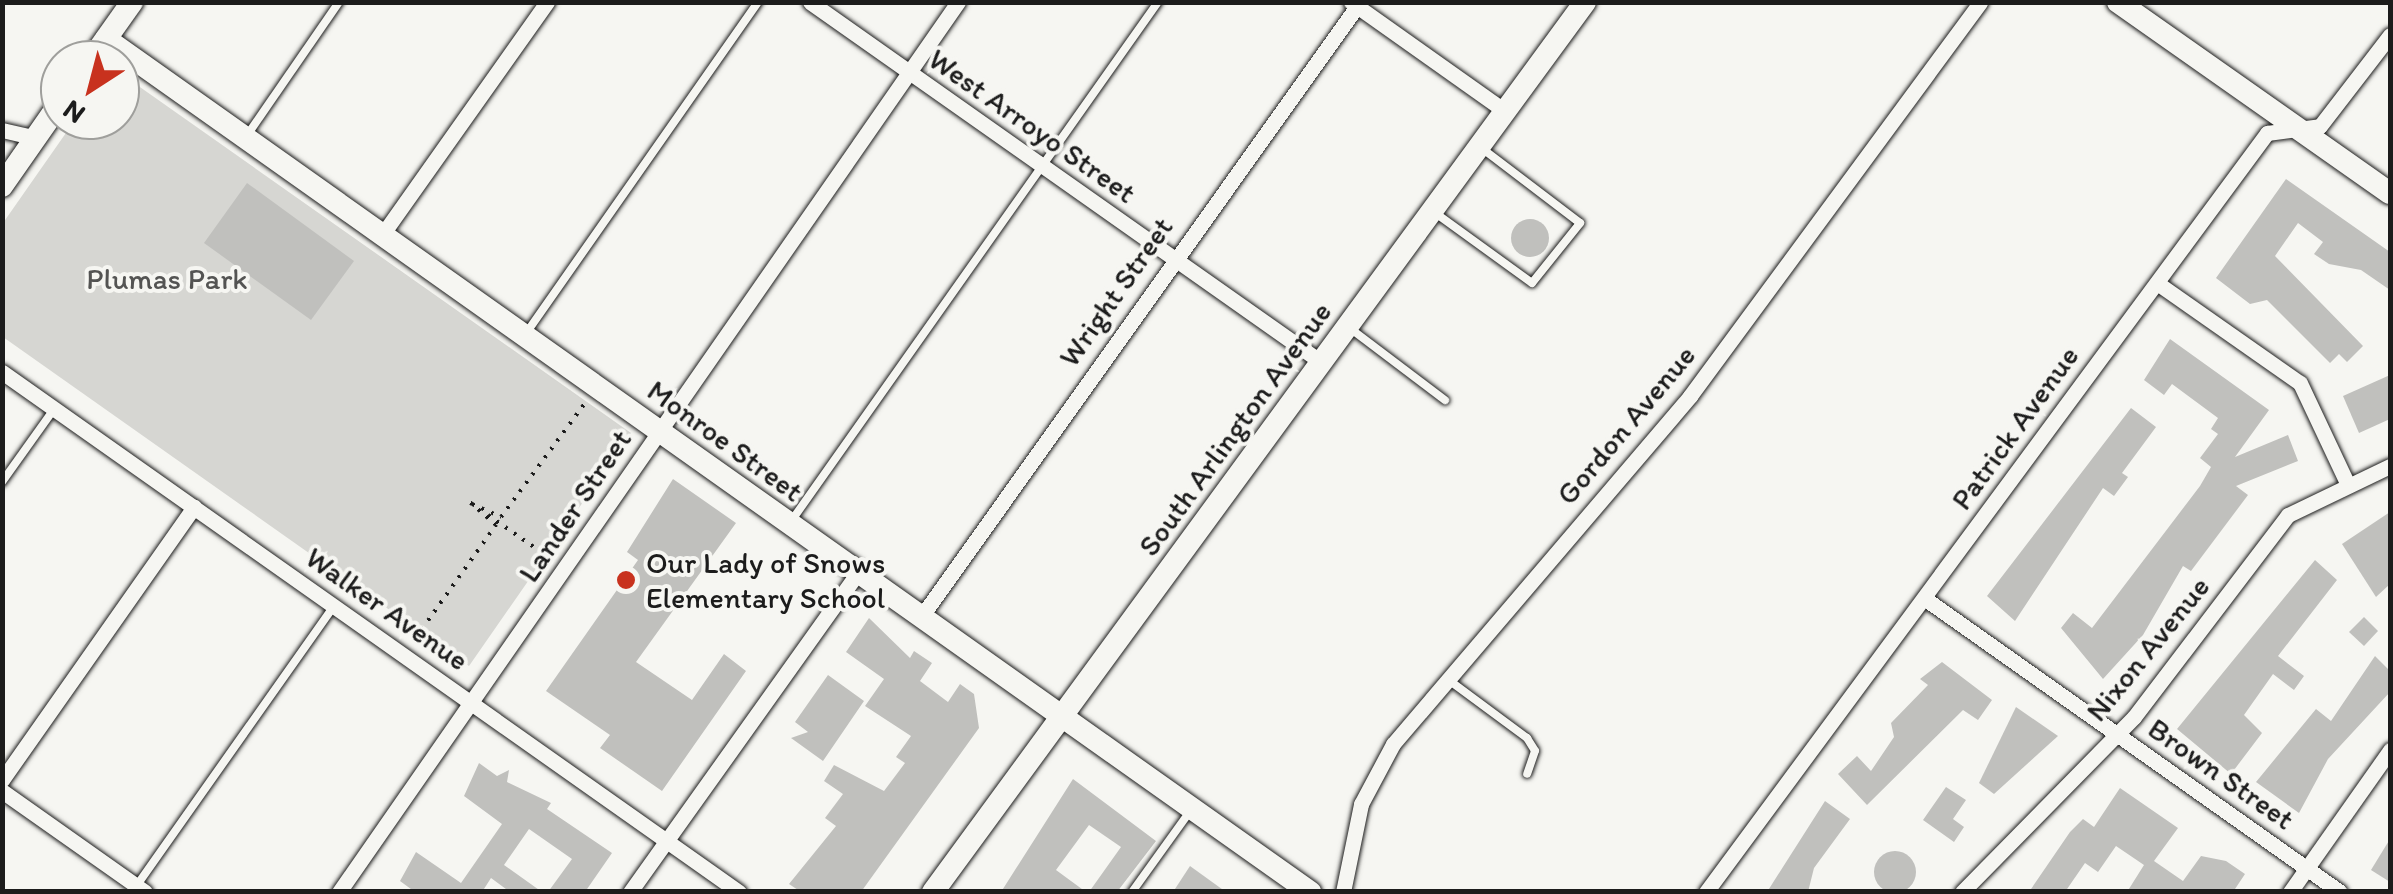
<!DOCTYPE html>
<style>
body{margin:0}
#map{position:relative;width:2393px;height:894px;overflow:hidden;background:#f6f6f2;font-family:Itim,sans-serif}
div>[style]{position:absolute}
.green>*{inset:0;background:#d6d6d2}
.building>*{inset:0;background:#c0c0bd}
.round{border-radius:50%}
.path>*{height:4px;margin-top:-2px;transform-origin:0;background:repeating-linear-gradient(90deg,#1c1c1c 0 2.5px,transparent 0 10.5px)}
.roads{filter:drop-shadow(0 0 2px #1c1c1c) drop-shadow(0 0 2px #1c1c1c)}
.lane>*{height:8px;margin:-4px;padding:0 4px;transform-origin:4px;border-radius:4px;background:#f6f6f2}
.street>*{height:15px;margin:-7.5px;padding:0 7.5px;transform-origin:7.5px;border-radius:7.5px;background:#f6f6f2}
.secondary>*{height:22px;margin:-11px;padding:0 11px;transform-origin:11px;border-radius:11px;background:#f6f6f2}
.dots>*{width:28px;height:28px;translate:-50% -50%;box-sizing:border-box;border:5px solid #f6f6f2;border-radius:50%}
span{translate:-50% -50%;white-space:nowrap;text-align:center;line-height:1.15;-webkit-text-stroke:8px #f6f6f2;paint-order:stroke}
.street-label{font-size:30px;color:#1c1c1c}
.park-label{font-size:30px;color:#545453}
.poi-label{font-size:30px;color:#1c1c1c}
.left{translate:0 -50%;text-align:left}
.frame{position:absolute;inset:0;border:5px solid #1c1c1c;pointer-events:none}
.north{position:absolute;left:40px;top:40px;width:100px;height:100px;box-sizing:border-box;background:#f6f6f2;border:2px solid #9f9f9c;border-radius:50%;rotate:216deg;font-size:28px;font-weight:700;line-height:40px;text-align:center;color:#1c1c1c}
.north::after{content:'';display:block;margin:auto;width:35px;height:45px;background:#c8321e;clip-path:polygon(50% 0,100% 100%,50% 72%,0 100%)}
</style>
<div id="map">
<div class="green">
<div style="clip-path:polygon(120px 73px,631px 433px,469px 666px,3px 337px,3px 223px,75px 120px,120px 120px)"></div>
</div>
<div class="building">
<div style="clip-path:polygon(2286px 179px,2390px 252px,2390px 290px,2361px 270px,2329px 264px,2314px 254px,2323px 242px,2298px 223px,2275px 256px,2363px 346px,2347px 362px,2339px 354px,2330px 363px,2267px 300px,2250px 304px,2216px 278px)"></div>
<div style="clip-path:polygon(247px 183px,354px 261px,311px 320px,204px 243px)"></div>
<div class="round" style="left:1511px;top:219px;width:38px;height:38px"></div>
<div style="clip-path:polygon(2170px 339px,2269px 410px,2235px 457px,2288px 435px,2298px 461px,2236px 486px,2248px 495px,2191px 571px,2183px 566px,2143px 635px,2103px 679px,2061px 628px,2073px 613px,2092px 628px,2200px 486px,2211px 467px,2200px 458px,2218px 434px,2211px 429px,2218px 418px,2172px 384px,2164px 395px,2144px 380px)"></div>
<div style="clip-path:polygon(2390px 375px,2390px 419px,2359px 433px,2343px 396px)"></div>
<div style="clip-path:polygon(2131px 408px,2156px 427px,2122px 473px,2128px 477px,2114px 496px,2103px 488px,2015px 621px,1987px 596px)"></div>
<div style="clip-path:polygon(673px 479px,736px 523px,636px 662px,692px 700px,724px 654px,746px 671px,662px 791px,600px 748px,610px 735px,546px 691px,638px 560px,627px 552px)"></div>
<div style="clip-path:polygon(2390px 512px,2390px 584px,2376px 597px,2342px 544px)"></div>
<div style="clip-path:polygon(2315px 560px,2337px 580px,2278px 656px,2304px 676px,2294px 690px,2273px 674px,2244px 715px,2262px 733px,2231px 774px,2177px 729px)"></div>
<div style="clip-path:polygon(2364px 617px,2378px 631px,2364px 646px,2349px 632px)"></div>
<div style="clip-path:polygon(869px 618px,910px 658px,914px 651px,932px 663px,920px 681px,948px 702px,960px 684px,974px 694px,979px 728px,861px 892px,801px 892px,789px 884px,836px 826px,825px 818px,843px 794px,824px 781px,834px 765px,884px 791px,905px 763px,896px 757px,911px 736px,865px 706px,884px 679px,846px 652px)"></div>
<div style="clip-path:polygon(2375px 656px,2390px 671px,2390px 692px,2328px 759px,2299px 813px,2256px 782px,2316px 709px,2331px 721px)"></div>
<div style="clip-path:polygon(1942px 662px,1992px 700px,1978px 720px,1963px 710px,1867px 805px,1838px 774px,1857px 756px,1871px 771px,1894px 737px,1891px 723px,1928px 685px,1920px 679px)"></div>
<div style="clip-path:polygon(828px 675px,864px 701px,823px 761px,791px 738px,808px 732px,795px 722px)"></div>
<div style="clip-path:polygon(2016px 707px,2058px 736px,1994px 794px,1979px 783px)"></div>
<div style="clip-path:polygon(479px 763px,497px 776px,509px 770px,507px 782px,551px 803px,547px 809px,612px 853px,585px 892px,548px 892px,572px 859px,529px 829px,504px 865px,542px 892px,510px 892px,491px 878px,482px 892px,415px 892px,400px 881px,416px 852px,461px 883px,502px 824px,464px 796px)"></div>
<div style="clip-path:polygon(1073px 779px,1156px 841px,1117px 892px,1089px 892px,1121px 847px,1089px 825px,1056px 870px,1086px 892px,1001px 892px)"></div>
<div style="clip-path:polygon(1946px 787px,1966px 800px,1953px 819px,1964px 827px,1954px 842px,1923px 820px)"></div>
<div style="clip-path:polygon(2120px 788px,2178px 828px,2154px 861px,2183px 881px,2201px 856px,2226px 861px,2245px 874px,2233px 892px,2127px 892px,2144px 865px,2116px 846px,2098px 872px,2085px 863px,2065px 892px,2029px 892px,2070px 832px,2083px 819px,2094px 827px)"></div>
<div style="clip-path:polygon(1825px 801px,1850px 819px,1814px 868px,1808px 892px,1767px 892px)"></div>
<div style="clip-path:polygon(2390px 839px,2390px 882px,2371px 870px)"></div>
<div class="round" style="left:1874px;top:851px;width:42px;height:42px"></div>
<div style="clip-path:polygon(1190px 866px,1226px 892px,1173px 892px)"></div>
</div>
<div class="path">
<div style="left:472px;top:504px;width:32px;rotate:24deg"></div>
<div style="left:501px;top:517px;width:142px;rotate:-53.6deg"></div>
<div style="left:488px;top:515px;width:65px;rotate:34.9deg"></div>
<div style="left:422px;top:629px;width:128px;rotate:-54.6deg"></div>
<div style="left:496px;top:525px;width:41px;rotate:-138.9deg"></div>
</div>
<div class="roads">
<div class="lane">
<div style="left:248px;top:134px;width:160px;rotate:-55.4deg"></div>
<div style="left:1434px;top:212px;width:121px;rotate:35.9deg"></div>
<div style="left:1532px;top:283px;width:77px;rotate:-51.3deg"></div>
<div style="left:1580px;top:223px;width:122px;rotate:-142.7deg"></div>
<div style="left:1351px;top:329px;width:118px;rotate:37.1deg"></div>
<div style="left:527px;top:332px;width:403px;rotate:-55deg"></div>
<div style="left:2px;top:482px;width:90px;rotate:-54.5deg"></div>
<div style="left:792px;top:520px;width:634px;rotate:-54.76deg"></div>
<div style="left:1450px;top:681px;width:96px;rotate:36.5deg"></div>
<div style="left:1527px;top:738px;width:15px;rotate:58deg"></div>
<div style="left:1535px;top:751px;width:24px;rotate:109deg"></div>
<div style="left:135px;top:888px;width:345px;rotate:-54.8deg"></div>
<div style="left:1132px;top:892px;width:101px;rotate:-54.3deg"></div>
</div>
<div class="street">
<div style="left:810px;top:2px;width:625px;rotate:35.16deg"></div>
<div style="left:1351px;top:2px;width:189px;rotate:35.3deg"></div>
<div style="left:2px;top:130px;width:35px;rotate:13deg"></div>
<div style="left:382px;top:235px;width:286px;rotate:-54.7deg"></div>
<div style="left:2157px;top:283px;width:174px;rotate:35deg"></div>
<div style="left:2300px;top:383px;width:113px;rotate:64.8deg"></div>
<div style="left:2px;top:372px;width:902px;rotate:35.21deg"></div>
<div style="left:1924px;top:598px;width:509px;rotate:35.25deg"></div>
<div style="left:921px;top:617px;width:756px;rotate:-54.48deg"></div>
<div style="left:2px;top:780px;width:334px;rotate:-54.9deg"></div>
<div style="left:2px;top:791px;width:175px;rotate:35.2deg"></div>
<div style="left:339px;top:892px;width:1084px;rotate:-55.18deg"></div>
<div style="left:630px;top:892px;width:393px;rotate:-54.5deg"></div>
<div style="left:1343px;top:892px;width:90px;rotate:-78.4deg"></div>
<div style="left:1361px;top:804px;width:68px;rotate:-61.9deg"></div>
<div style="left:1393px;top:744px;width:458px;rotate:-49.5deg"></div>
<div style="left:1690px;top:396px;width:489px;rotate:-53.6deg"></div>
<div style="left:1706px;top:892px;width:944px;rotate:-53.53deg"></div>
<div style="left:2267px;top:133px;width:53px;rotate:-7.5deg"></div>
<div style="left:2320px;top:126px;width:115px;rotate:-52.4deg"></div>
<div style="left:1962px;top:892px;width:245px;rotate:-45.5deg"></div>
<div style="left:2134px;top:717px;width:254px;rotate:-52.7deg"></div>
<div style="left:2288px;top:515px;width:113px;rotate:-25.7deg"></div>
<div style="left:2290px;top:892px;width:174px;rotate:-54.8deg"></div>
</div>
<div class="secondary">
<div style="left:2118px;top:2px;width:332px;rotate:35.1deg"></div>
<div style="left:106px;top:39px;width:1476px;rotate:35.32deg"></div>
<div style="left:91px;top:60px;width:71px;rotate:-54.7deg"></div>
<div style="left:2px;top:186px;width:101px;rotate:-55.1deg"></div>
<div style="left:933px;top:892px;width:1103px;rotate:-53.77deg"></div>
</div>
</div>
<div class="dots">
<div style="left:626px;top:580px;background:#c8321e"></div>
</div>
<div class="street-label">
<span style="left:1032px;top:126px;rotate:35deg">West Arroyo Street</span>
<span style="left:1116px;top:292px;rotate:-55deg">Wright Street</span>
<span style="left:1626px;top:425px;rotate:-50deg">Gordon Avenue</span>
<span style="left:2015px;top:428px;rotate:-54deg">Patrick Avenue</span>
<span style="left:1235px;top:429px;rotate:-54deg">South Arlington Avenue</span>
<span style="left:725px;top:441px;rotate:36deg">Monroe Street</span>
<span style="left:575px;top:506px;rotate:-56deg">Lander Street</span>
<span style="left:387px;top:609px;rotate:35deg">Walker Avenue</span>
<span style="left:2148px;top:649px;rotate:-51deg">Nixon Avenue</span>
<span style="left:2221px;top:774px;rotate:35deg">Brown Street</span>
</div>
<div class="park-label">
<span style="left:167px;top:279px">Plumas Park</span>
</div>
<div class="poi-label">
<span class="left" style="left:646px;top:580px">Our Lady of Snows<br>Elementary School</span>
</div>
<div class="frame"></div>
<div class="north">N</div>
</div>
